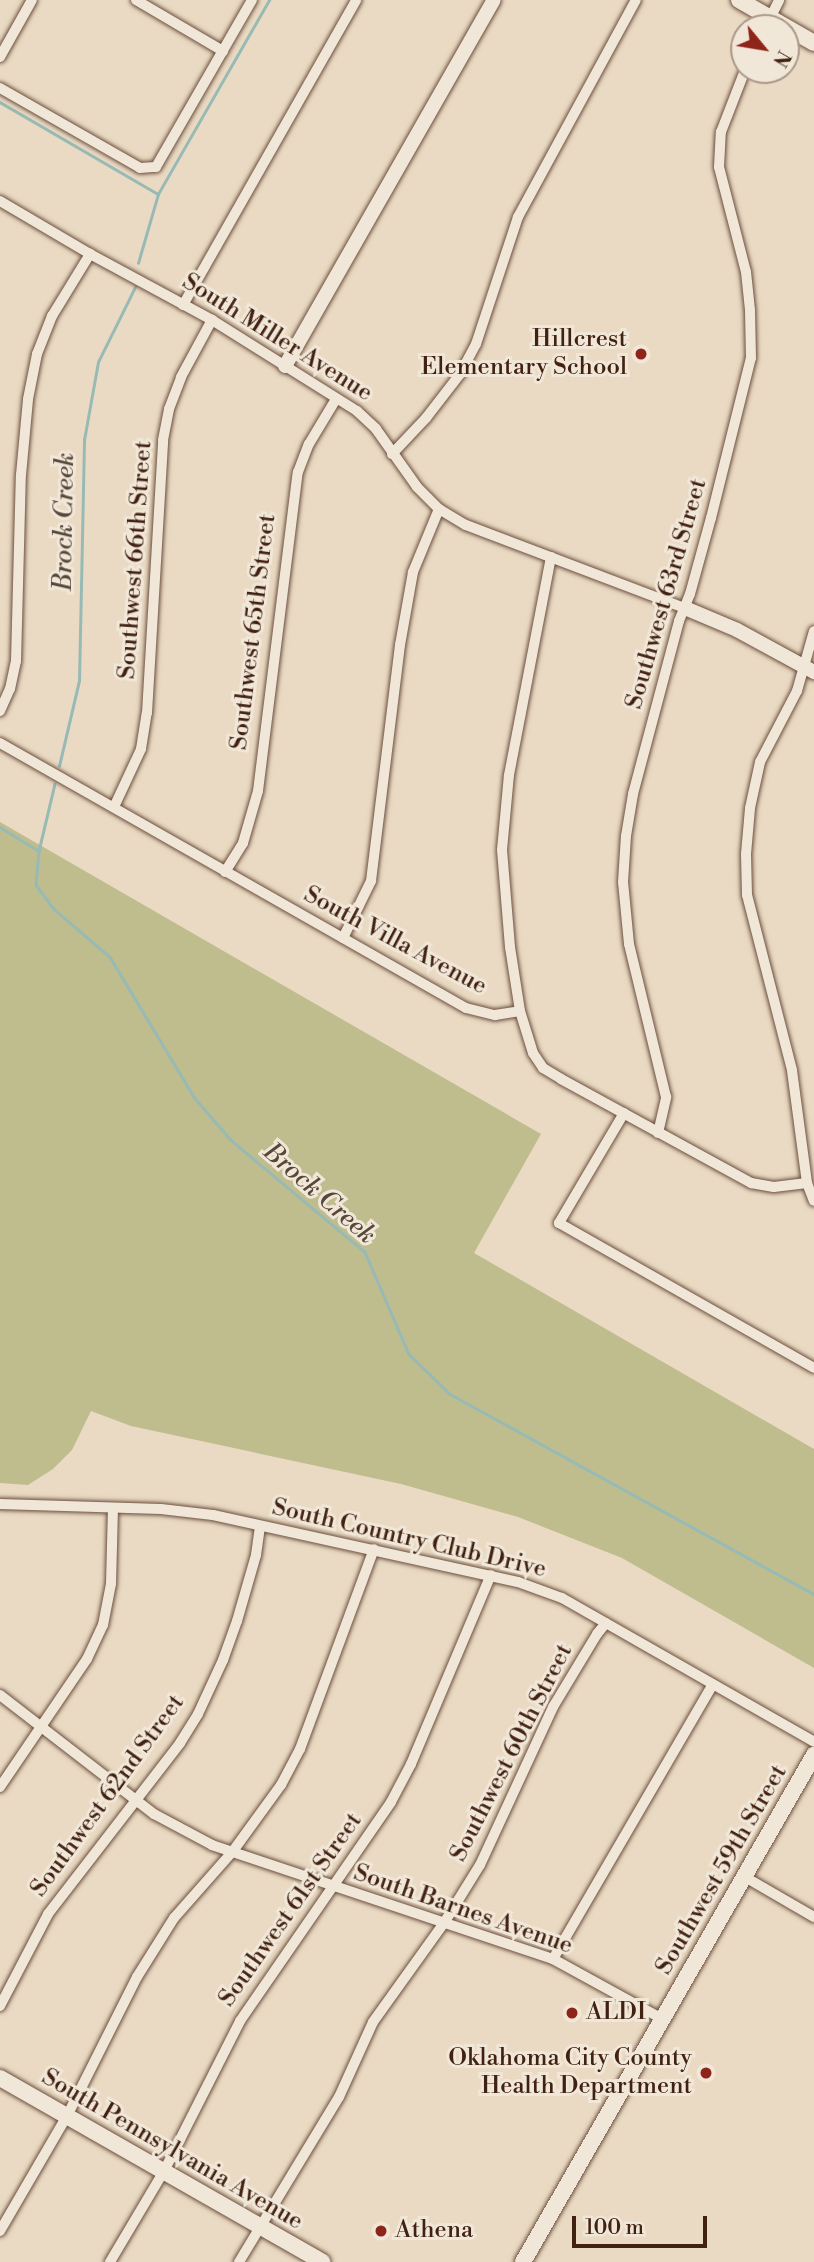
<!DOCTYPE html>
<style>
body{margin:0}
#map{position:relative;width:814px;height:2262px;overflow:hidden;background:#eadac3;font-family:"Libre Bodoni",serif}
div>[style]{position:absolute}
.green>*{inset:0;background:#bfbd8e}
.stream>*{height:2.5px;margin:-1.25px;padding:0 1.25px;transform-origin:1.25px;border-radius:1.25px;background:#98bab5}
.roads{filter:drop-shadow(0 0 2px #6b4f3e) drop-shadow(0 0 2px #6b4f3e)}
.minor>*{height:10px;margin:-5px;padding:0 5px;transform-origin:5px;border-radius:5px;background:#f1e7d8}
.tertiary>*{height:14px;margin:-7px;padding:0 7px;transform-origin:7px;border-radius:7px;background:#f1e7d8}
.secondary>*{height:16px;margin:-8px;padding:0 8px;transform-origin:8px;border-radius:8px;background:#f1e7d8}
.dots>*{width:19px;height:19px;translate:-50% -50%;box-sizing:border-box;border:4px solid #f1e7d8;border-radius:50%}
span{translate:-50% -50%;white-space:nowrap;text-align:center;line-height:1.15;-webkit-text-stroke:6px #f1e7d8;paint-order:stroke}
.street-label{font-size:24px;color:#412111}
.poi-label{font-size:24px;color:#412111}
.right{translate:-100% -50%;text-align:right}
.left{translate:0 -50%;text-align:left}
.water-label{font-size:26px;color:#57473a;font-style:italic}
.north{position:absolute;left:730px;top:14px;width:70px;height:70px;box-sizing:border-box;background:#f1e7d8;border:2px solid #ab9888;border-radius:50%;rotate:120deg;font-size:19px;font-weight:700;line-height:28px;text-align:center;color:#412111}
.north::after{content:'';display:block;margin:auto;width:24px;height:32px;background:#8f2418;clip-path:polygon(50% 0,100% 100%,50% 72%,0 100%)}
.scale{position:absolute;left:572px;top:2216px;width:135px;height:32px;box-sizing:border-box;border:4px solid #412111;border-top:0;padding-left:9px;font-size:21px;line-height:24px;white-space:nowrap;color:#412111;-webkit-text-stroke:5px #f1e7d8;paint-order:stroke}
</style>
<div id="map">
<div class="green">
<div style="clip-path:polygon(0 822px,541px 1134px,474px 1253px,814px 1449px,814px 1668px,622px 1558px,518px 1517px,401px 1484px,131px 1426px,91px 1411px,72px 1450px,53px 1469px,28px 1485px,0 1483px)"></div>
</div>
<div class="stream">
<div style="left:0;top:102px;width:183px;rotate:30.2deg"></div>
<div style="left:138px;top:263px;width:72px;rotate:-73.8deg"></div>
<div style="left:158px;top:194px;width:224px;rotate:-60.2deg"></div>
<div style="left:59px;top:766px;width:87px;rotate:-76.8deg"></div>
<div style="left:79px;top:681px;width:241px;rotate:-88.8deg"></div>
<div style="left:84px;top:440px;width:79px;rotate:-79.8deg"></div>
<div style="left:98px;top:362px;width:84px;rotate:-63.7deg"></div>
<div style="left:55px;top:784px;width:69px;rotate:103.4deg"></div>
<div style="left:39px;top:851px;width:34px;rotate:95deg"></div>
<div style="left:36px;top:885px;width:30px;rotate:53deg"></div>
<div style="left:54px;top:909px;width:74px;rotate:40.6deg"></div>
<div style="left:110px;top:957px;width:163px;rotate:59deg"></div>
<div style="left:194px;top:1097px;width:57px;rotate:49.3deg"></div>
<div style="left:231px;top:1140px;width:175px;rotate:39.9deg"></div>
<div style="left:365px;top:1252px;width:111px;rotate:66.7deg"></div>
<div style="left:409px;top:1354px;width:57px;rotate:44.3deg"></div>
<div style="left:450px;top:1394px;width:415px;rotate:28.8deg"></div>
<div style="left:0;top:827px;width:46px;rotate:31.6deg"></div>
</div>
<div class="roads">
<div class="minor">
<div style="left:136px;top:0;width:101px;rotate:30.4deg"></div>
<div style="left:765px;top:28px;width:31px;rotate:-63deg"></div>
<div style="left:0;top:57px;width:65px;rotate:-60.7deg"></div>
<div style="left:0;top:88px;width:161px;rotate:29.7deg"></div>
<div style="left:140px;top:168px;width:16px;rotate:-4deg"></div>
<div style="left:156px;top:167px;width:193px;rotate:-60.1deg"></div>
<div style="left:0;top:201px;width:104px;rotate:30.5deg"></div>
<div style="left:90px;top:254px;width:139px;rotate:28.4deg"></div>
<div style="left:212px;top:320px;width:171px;rotate:32.1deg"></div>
<div style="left:357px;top:411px;width:26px;rotate:43deg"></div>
<div style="left:376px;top:429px;width:71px;rotate:54.7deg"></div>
<div style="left:417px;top:487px;width:31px;rotate:45deg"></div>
<div style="left:439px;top:509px;width:31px;rotate:31deg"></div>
<div style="left:466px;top:525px;width:234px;rotate:20.8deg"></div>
<div style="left:183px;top:305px;width:351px;rotate:-60.4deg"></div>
<div style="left:392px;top:454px;width:50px;rotate:-46.6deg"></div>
<div style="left:426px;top:418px;width:56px;rotate:-52.3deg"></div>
<div style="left:460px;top:374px;width:34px;rotate:-62deg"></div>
<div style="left:476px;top:344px;width:134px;rotate:-71.7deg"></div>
<div style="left:518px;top:217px;width:247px;rotate:-61.5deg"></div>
<div style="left:0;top:711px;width:24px;rotate:-66deg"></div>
<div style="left:10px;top:689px;width:29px;rotate:-78deg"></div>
<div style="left:16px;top:661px;width:186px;rotate:-88.5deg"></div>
<div style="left:21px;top:475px;width:76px;rotate:-84.7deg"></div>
<div style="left:28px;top:399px;width:46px;rotate:-78.7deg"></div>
<div style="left:37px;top:354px;width:41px;rotate:-68.5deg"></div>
<div style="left:52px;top:316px;width:73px;rotate:-58.5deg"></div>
<div style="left:0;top:743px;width:536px;rotate:29.63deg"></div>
<div style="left:466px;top:1008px;width:30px;rotate:14deg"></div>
<div style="left:495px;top:1015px;width:25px;rotate:-9deg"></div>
<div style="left:520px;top:1011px;width:44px;rotate:72.8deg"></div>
<div style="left:533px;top:1053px;width:18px;rotate:56deg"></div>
<div style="left:543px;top:1068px;width:21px;rotate:31deg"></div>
<div style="left:561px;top:1079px;width:217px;rotate:28.7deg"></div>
<div style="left:751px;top:1183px;width:23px;rotate:10deg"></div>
<div style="left:774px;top:1187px;width:33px;rotate:-7deg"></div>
<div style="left:807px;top:1183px;width:19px;rotate:69deg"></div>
<div style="left:114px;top:807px;width:64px;rotate:-65deg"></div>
<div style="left:141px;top:749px;width:36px;rotate:-81deg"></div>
<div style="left:147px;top:713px;width:273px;rotate:-86.6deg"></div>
<div style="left:163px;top:440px;width:32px;rotate:-79deg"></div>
<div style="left:169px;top:409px;width:34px;rotate:-69deg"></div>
<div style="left:181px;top:377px;width:65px;rotate:-61.5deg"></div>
<div style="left:225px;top:872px;width:34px;rotate:-58deg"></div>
<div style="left:243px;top:843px;width:54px;rotate:-73.9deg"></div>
<div style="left:258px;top:791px;width:321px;rotate:-82.9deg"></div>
<div style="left:298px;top:472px;width:30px;rotate:-69deg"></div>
<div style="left:309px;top:444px;width:52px;rotate:-59deg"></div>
<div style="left:343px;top:938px;width:64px;rotate:-63.8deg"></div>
<div style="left:371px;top:881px;width:238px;rotate:-83deg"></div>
<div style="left:400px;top:645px;width:74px;rotate:-79.9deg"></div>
<div style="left:413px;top:572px;width:68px;rotate:-67.6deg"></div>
<div style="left:520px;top:1011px;width:65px;rotate:-98.9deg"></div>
<div style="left:510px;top:947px;width:97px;rotate:-94.7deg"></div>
<div style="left:502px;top:850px;width:75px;rotate:-84.7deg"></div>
<div style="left:509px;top:775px;width:222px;rotate:-79.1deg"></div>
<div style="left:624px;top:1113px;width:128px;rotate:120.6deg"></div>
<div style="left:559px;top:1223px;width:293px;rotate:29.6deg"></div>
<div style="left:658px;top:1133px;width:37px;rotate:-77deg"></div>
<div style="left:666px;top:1097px;width:157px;rotate:-103.6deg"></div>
<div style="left:629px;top:944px;width:62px;rotate:-95.5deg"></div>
<div style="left:623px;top:882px;width:46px;rotate:-86.3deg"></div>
<div style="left:626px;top:836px;width:43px;rotate:-80.5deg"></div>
<div style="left:633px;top:794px;width:179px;rotate:-75.1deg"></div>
<div style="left:679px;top:621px;width:29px;rotate:-68deg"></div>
<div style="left:690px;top:594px;width:79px;rotate:-74.6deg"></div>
<div style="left:711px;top:518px;width:165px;rotate:-76deg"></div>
<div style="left:751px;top:358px;width:48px;rotate:-91.2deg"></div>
<div style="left:750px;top:310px;width:38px;rotate:-96deg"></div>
<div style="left:746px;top:272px;width:108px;rotate:-104.4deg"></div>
<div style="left:719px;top:167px;width:35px;rotate:-87deg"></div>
<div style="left:721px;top:132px;width:66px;rotate:-68.8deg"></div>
<div style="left:807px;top:1183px;width:114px;rotate:-97.6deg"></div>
<div style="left:792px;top:1070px;width:181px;rotate:-104.4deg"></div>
<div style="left:747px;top:895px;width:41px;rotate:-91.4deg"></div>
<div style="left:746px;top:854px;width:46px;rotate:-85deg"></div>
<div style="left:750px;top:808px;width:47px;rotate:-77.7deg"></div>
<div style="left:760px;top:762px;width:80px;rotate:-62.5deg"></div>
<div style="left:797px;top:691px;width:62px;rotate:-74.2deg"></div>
<div style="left:0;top:1504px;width:161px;rotate:1.8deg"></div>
<div style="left:161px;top:1509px;width:52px;rotate:6.6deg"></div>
<div style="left:213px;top:1515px;width:312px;rotate:12.4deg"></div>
<div style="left:518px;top:1582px;width:47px;rotate:20deg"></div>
<div style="left:562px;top:1598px;width:290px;rotate:29.7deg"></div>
<div style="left:0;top:1695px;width:195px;rotate:37.7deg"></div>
<div style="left:154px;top:1814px;width:66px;rotate:28.1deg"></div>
<div style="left:212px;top:1845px;width:360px;rotate:18.5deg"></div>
<div style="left:553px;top:1959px;width:124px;rotate:28.8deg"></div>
<div style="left:0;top:1787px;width:155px;rotate:-55.8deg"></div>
<div style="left:87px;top:1659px;width:38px;rotate:-65deg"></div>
<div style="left:103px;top:1625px;width:42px;rotate:-79deg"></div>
<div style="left:111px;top:1584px;width:76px;rotate:-88.5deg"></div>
<div style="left:745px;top:1877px;width:80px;rotate:30.1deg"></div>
<div style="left:553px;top:1959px;width:316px;rotate:-59.8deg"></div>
<div style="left:0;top:2006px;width:104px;rotate:-62.4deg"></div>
<div style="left:48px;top:1914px;width:216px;rotate:-52.3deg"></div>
<div style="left:180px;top:1743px;width:34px;rotate:-58deg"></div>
<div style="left:198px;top:1714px;width:60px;rotate:-65.2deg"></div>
<div style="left:223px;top:1660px;width:41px;rotate:-70.3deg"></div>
<div style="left:237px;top:1621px;width:69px;rotate:-73.9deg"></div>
<div style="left:256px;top:1555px;width:29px;rotate:-82deg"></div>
<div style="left:0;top:2231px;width:133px;rotate:-59.8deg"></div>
<div style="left:67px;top:2116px;width:156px;rotate:-63.3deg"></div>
<div style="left:137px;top:1977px;width:70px;rotate:-57.9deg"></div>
<div style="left:174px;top:1918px;width:89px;rotate:-48.6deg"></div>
<div style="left:233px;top:1851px;width:82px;rotate:-54deg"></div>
<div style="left:281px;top:1785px;width:41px;rotate:-62.2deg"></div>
<div style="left:300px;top:1749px;width:213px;rotate:-69.7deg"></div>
<div style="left:110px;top:2262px;width:106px;rotate:-59.3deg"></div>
<div style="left:164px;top:2171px;width:168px;rotate:-63.1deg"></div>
<div style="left:240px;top:2021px;width:266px;rotate:-55.4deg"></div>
<div style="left:391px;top:1802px;width:43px;rotate:-62.2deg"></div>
<div style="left:411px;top:1764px;width:205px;rotate:-67.1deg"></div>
<div style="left:239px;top:2262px;width:193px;rotate:-58.8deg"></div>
<div style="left:339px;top:2097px;width:82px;rotate:-65.6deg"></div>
<div style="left:373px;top:2022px;width:122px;rotate:-54.4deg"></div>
<div style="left:444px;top:1923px;width:68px;rotate:-58.2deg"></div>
<div style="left:480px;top:1865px;width:174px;rotate:-65.2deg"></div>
<div style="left:553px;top:1707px;width:85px;rotate:-58.9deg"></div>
<div style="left:597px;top:1634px;width:14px;rotate:-51deg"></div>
</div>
<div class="tertiary">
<div style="left:285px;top:366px;width:421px;rotate:-60.3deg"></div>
<div style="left:685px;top:608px;width:56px;rotate:22.9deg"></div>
<div style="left:737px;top:630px;width:88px;rotate:28.6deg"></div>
</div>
<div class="secondary">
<div style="left:739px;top:0;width:86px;rotate:29.8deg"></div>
<div style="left:0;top:2078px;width:371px;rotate:29.7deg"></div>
<div style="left:523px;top:2262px;width:585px;rotate:-60.15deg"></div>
</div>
</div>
<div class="dots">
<div style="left:641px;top:354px;background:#8f2418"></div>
<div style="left:572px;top:2013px;background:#8f2418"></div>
<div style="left:706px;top:2073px;background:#8f2418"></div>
<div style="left:381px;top:2231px;background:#8f2418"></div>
</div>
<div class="street-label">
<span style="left:277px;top:338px;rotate:32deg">South Miller Avenue</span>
<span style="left:136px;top:560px;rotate:-86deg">Southwest 66th Street</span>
<span style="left:667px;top:594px;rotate:-74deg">Southwest 63rd Street</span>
<span style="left:254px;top:632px;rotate:-83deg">Southwest 65th Street</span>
<span style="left:395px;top:941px;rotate:28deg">South Villa Avenue</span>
<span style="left:409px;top:1539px;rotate:13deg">South Country Club Drive</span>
<span style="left:512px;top:1753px;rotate:-63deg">Southwest 60th Street</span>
<span style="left:108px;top:1796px;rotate:-54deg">Southwest 62nd Street</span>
<span style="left:722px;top:1870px;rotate:-60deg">Southwest 59th Street</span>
<span style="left:291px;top:1910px;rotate:-55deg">Southwest 61st Street</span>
<span style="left:463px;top:1910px;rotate:19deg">South Barnes Avenue</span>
<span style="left:172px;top:2150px;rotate:30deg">South Pennsylvania Avenue</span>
</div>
<div class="poi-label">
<span class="right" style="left:627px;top:354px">Hillcrest<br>Elementary School</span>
<span class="left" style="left:586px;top:2013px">ALDI</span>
<span class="right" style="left:692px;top:2073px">Oklahoma City County<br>Health Department</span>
<span class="left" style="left:395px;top:2231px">Athena</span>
</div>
<div class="water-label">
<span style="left:65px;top:522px;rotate:-89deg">Brock Creek</span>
<span style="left:319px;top:1194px;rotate:41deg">Brock Creek</span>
</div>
<div class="north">N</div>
<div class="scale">100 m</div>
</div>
